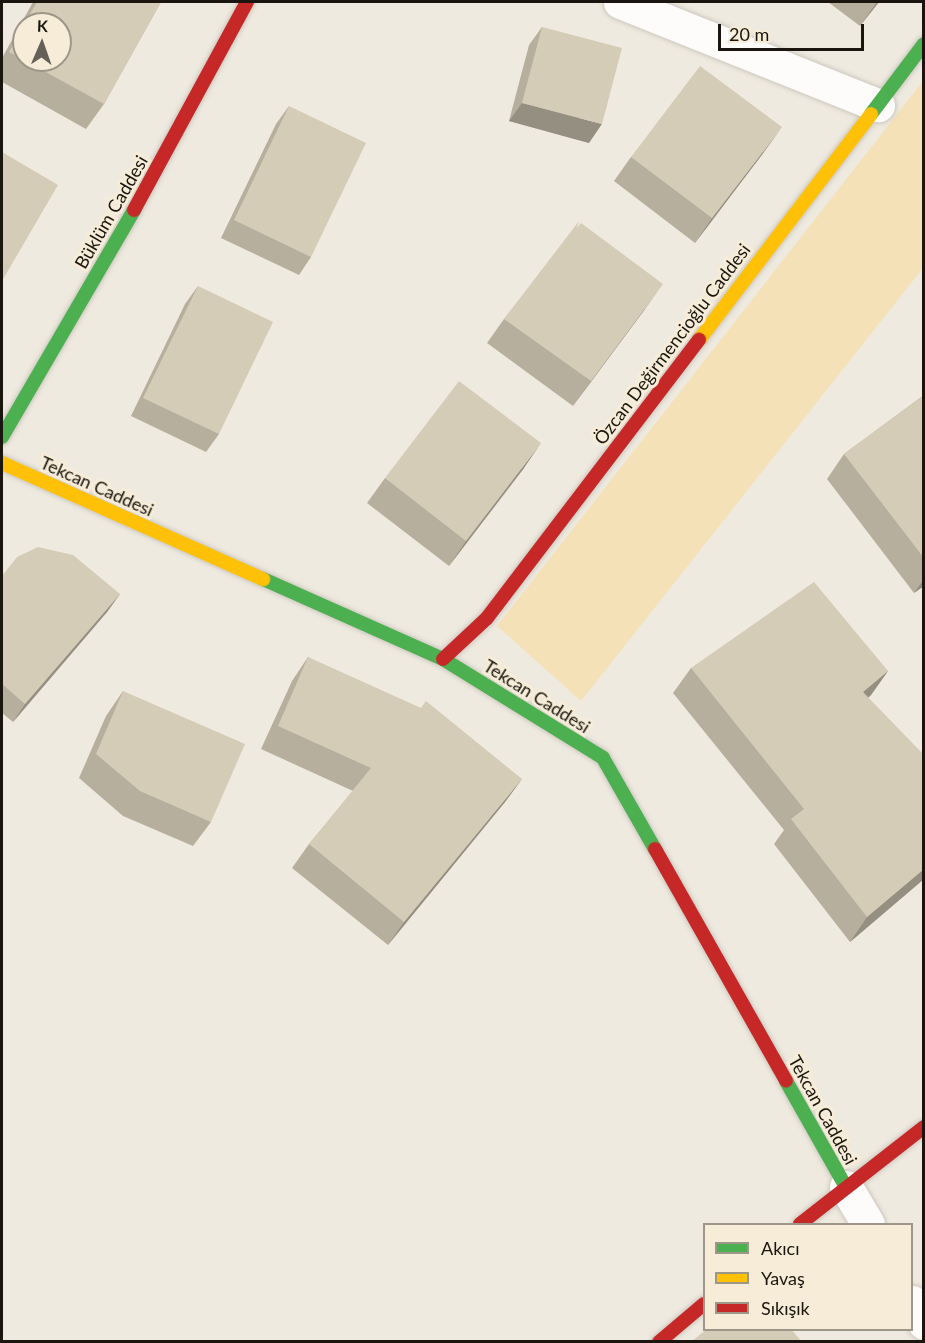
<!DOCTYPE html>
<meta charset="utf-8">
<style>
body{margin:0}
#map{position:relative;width:925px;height:1343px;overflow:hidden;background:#efeadf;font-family:Lato,sans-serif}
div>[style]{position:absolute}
.green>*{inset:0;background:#f4e1b7}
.roads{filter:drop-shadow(0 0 2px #cdc8c0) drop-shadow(0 0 2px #cdc8c0)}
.street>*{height:33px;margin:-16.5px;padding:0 16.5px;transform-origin:16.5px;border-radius:16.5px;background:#fdfcfa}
.fast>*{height:14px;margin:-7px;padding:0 7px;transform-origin:7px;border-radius:7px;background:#4caf50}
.slow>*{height:14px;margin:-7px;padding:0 7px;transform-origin:7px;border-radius:7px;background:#ffc107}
.jam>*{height:14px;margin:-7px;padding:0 7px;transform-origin:7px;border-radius:7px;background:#c62828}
.wall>*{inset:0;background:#b7af9e}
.shaded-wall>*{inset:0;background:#958f81}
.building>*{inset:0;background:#d5ccb8}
span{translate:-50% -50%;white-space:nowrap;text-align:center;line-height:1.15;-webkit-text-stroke:6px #f6ecd8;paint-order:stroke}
.street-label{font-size:18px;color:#1a160f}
.frame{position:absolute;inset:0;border:3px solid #1a160f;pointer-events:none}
.legend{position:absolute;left:703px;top:1223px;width:210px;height:108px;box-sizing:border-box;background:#f6ecd8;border:2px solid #9e9688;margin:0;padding:8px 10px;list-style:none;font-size:18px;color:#1a160f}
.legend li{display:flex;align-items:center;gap:12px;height:30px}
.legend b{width:30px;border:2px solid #9e9688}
.north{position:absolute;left:12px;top:12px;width:60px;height:60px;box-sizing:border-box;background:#f6ecd8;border:2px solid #9e9688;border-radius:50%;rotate:2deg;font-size:16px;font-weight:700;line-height:24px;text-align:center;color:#1a160f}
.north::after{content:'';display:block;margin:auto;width:21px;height:27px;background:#656058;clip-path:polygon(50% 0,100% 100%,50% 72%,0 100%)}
.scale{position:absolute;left:718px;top:24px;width:146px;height:27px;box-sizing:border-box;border:3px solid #1a160f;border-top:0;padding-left:8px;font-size:18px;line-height:21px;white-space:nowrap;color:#1a160f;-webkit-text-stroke:4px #f6ecd8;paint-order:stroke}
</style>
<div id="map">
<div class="green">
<div style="clip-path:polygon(923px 81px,923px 268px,581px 701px,497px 626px)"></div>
</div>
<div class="roads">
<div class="street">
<div style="left:620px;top:2px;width:278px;rotate:21.8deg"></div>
<div style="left:846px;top:1187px;width:43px;rotate:59.3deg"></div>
<div style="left:912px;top:1302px;width:24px;rotate:60deg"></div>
</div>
<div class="fast">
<div style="left:871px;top:114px;width:88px;rotate:-52.9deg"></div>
<div style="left:2px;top:437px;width:263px;rotate:-59.8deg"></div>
<div style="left:263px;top:579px;width:197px;rotate:24deg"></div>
<div style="left:443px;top:659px;width:188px;rotate:31.7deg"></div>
<div style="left:603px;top:758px;width:105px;rotate:60.3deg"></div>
<div style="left:786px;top:1081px;width:122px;rotate:60.5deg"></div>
</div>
<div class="slow">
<div style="left:699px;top:340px;width:284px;rotate:-52.7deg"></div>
<div style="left:2px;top:463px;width:286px;rotate:24deg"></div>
</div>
<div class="jam">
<div style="left:134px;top:210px;width:237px;rotate:-61.5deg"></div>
<div style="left:443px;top:659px;width:60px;rotate:-43deg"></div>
<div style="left:487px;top:618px;width:350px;rotate:-52.7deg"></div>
<div style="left:655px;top:849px;width:266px;rotate:60.5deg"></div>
<div style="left:800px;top:1224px;width:157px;rotate:-38deg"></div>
<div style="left:659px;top:1342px;width:59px;rotate:-40.2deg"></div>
</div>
</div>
<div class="wall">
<div style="clip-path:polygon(33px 2px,161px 2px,104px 104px,86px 129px,2px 82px,2px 58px)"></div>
<div style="clip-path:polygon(828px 2px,879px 2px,860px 26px)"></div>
<div style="clip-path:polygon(542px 27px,589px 143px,509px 121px,529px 45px)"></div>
<div style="clip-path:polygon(289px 106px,311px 257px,299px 275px,221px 238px,276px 124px)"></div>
<div style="clip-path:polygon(764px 152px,695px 243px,614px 181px,631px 157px)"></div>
<div style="clip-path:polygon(577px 228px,645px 309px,573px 406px,487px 343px,504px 319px)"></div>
<div style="clip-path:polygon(198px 286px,219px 434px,206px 452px,131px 416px,185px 304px)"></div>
<div style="clip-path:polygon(924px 395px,924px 586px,914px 593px,827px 479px,844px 454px)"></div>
<div style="clip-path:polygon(524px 468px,449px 566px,367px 503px,385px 478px)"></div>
<div style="clip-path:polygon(2px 576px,120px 594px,107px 612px,13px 722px,2px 713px)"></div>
<div style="clip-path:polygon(308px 657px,522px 779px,505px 802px,388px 945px,292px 868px,309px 844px,353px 791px,261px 749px,292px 681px)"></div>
<div style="clip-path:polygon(691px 668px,888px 671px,871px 695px,868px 698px,924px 879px,850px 942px,774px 844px,784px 830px,673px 693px)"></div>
<div style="clip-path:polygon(123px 691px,211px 822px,193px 846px,123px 816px,79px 778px,106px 716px)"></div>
</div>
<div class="shaded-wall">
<div style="clip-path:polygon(877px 2px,879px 2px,860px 26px)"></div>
<div style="clip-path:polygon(522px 103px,602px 124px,589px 143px,509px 121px)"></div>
<div style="clip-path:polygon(782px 127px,764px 152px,695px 243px,712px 218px)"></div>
<div style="clip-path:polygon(663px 284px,645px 309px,573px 406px,591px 381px)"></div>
<div style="clip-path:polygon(541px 443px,524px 468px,449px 566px,466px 541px)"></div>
<div style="clip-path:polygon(924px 579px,924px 586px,914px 593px)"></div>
<div style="clip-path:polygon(120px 594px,107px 612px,13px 722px,25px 704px)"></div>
<div style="clip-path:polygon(888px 671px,871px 695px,845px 717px,863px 692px)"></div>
<div style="clip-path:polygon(522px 779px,505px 802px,388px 945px,404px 922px)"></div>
<div style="clip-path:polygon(924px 869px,924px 879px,850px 942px,867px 917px)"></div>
</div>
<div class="building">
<div style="clip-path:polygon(37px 2px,161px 2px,104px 104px,24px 60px,60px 60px,60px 24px,24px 24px)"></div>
<div style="clip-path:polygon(24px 25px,24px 60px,9px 52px)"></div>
<div style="clip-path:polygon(542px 27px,622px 48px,602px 124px,522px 103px)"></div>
<div style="clip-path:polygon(700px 66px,782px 127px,712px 218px,631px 157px)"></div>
<div style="clip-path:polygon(289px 106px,366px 143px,311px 257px,234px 220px)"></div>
<div style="clip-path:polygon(2px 152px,58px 185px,2px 281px)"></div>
<div style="clip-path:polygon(579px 221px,577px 228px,581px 223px,663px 284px,591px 381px,504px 319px)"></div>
<div style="clip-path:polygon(198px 286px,273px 322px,219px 434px,143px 398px)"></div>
<div style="clip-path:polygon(459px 381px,541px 443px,466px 541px,385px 478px)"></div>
<div style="clip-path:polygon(924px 395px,924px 558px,844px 454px)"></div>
<div style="clip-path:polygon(38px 547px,73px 555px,120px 594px,25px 704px,2px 684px,2px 576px,17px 557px)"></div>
<div style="clip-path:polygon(814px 582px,888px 671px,863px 692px,924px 755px,924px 869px,867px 917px,791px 819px,804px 809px,691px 668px)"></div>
<div style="clip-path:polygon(308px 657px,421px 708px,426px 701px,522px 779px,404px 922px,309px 844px,371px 768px,278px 726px)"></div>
<div style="clip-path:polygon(123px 691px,245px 744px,211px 822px,140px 791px,96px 754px)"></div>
<div style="clip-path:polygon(707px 1329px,791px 1329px,801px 1341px,692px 1341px)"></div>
</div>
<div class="street-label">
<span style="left:111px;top:212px;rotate:-60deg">Büklüm Caddesi</span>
<span style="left:672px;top:344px;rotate:-53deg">Özcan Değirmencioğlu Caddesi</span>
<span style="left:97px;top:486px;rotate:24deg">Tekcan Caddesi</span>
<span style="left:537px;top:696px;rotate:32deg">Tekcan Caddesi</span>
<span style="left:823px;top:1110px;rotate:61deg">Tekcan Caddesi</span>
</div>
<div class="frame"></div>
<ul class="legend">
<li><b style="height:8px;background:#4caf50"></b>Akıcı</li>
<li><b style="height:8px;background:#ffc107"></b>Yavaş</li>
<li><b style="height:8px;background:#c62828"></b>Sıkışık</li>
</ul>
<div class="north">K</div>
<div class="scale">20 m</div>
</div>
